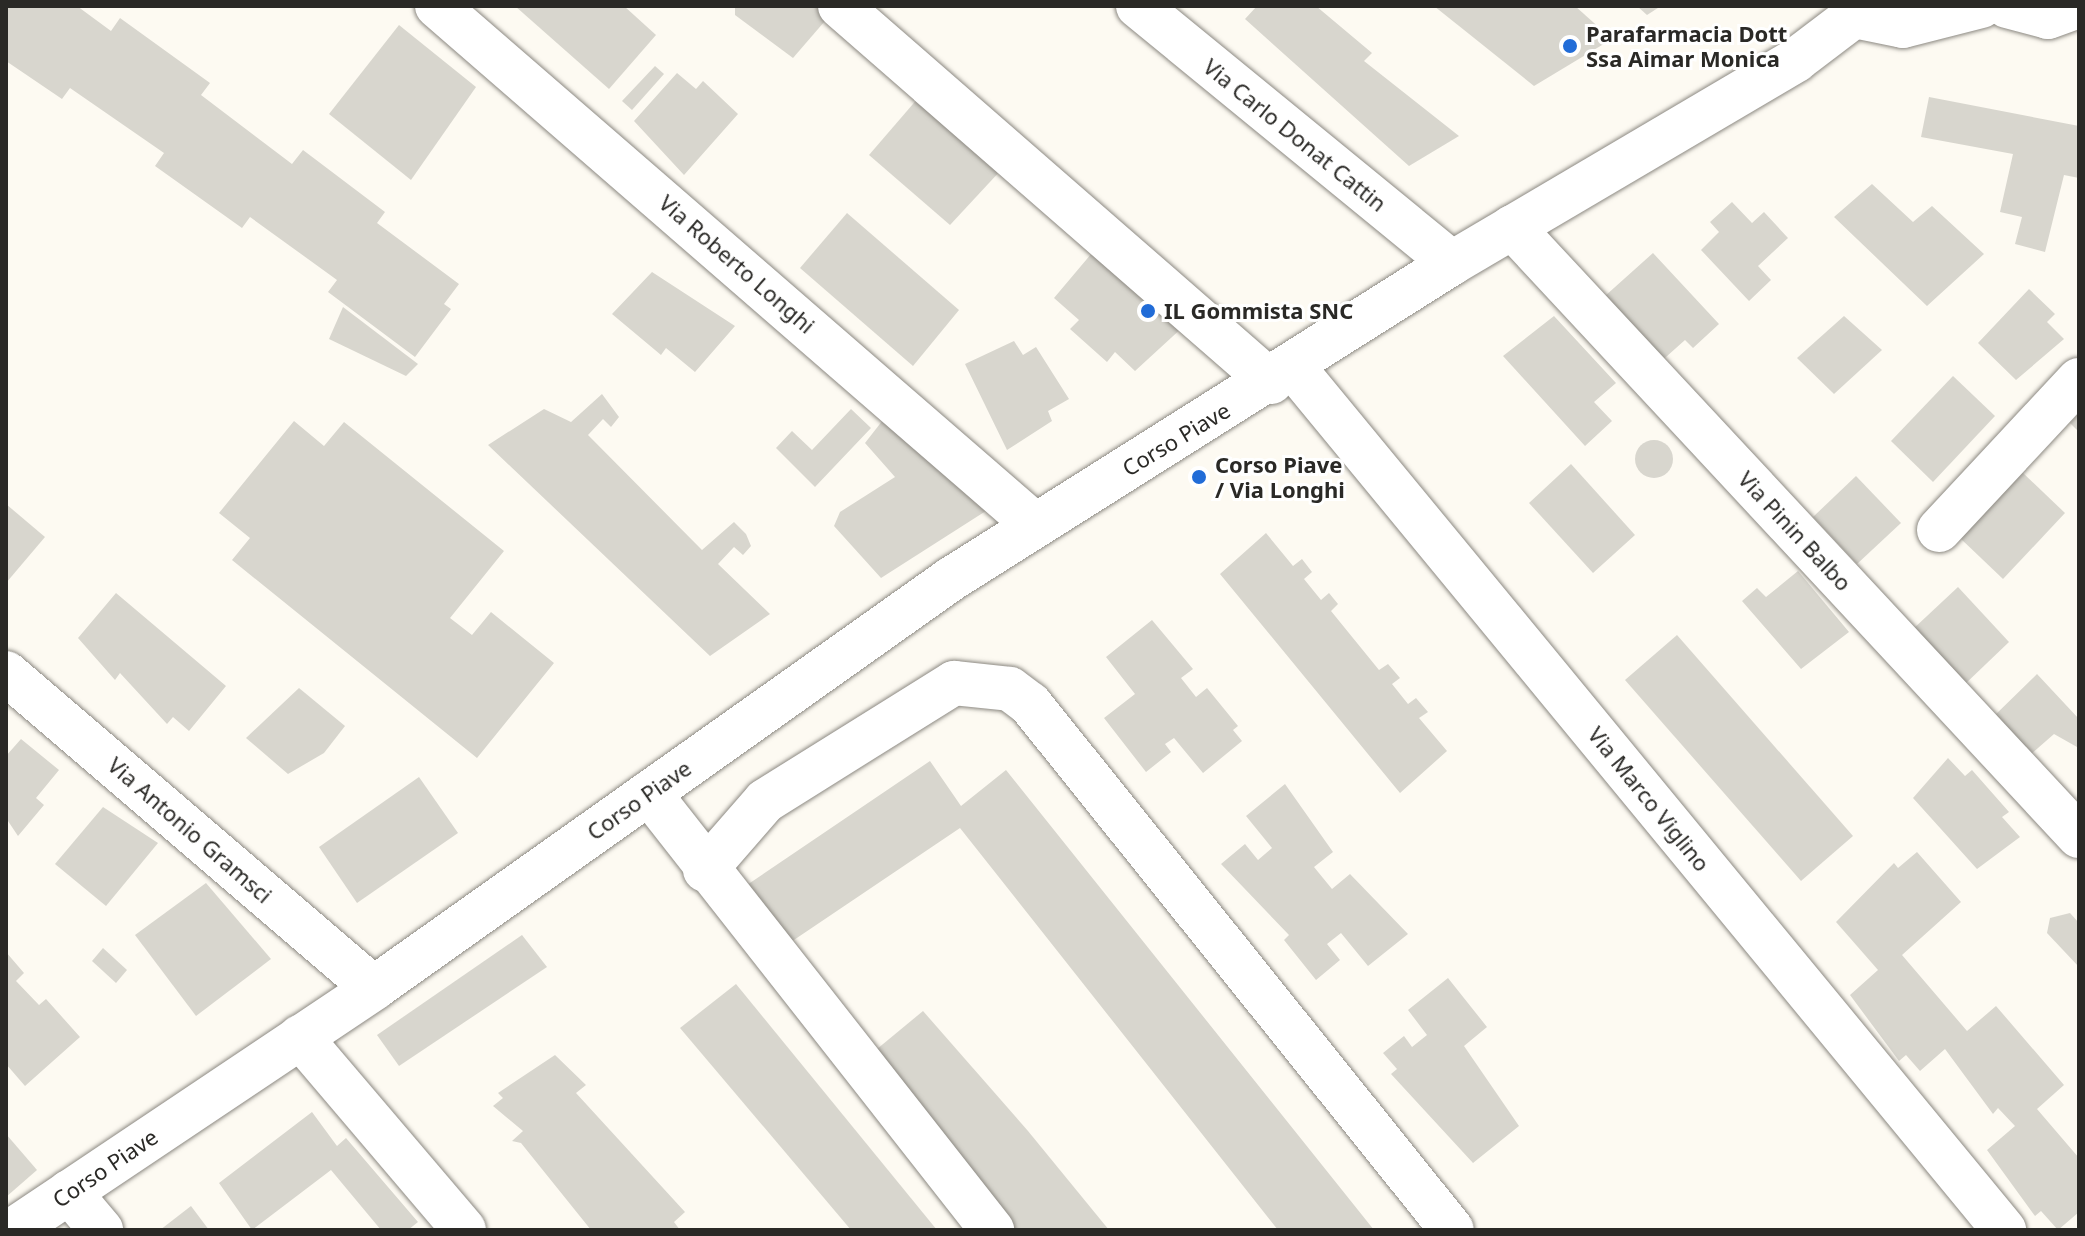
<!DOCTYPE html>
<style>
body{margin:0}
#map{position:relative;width:2085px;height:1236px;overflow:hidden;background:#fdfaf2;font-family:"Noto Sans",sans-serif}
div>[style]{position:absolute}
.building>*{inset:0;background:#d8d6ce}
.round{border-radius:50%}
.roads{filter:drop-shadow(0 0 2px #8c8982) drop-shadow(0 0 2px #8c8982)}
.street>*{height:44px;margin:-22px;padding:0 22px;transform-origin:22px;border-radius:22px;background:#fff}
.dots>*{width:22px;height:22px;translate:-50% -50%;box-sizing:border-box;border:4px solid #fff;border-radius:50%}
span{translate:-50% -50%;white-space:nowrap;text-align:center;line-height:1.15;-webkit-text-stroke:6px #fff;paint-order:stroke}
.poi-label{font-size:22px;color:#2a2926;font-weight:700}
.left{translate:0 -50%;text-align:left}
.street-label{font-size:22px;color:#2a2926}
.frame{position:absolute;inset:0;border:8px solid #2a2926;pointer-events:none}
</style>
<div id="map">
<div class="building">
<div style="clip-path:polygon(6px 6px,77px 6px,111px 31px,120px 18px,210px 83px,201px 95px,292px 164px,303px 150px,385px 212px,377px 223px,459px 284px,444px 304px,451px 309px,415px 357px,328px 292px,337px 280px,250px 217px,242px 228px,155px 166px,164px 153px,70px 88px,62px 99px,6px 61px)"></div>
<div style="clip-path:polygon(515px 6px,624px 6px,656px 35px,609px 89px)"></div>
<div style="clip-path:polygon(735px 6px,822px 6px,831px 14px,793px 58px,735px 15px)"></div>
<div style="clip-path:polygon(1257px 6px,1316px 6px,1372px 53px,1364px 61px,1459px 136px,1409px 166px,1245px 19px)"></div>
<div style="clip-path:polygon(1434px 6px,1575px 6px,1612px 39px,1534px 86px)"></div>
<div style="clip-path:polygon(1637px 6px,1661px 6px,1647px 15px)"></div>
<div style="clip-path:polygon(399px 25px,476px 87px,411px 180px,329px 114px)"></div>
<div style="clip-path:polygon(655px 66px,664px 74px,632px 110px,622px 101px)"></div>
<div style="clip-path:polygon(677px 73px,696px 89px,703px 81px,738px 114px,684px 175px,634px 121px)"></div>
<div style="clip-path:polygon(919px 97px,1002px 169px,950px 225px,869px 155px)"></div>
<div style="clip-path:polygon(1929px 97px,2079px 126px,2079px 178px,2064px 175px,2045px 252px,2015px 244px,2022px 217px,2000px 212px,2013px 154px,1921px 137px)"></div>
<div style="clip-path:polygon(1872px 184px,1913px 222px,1932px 206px,1984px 254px,1927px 306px,1834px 217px)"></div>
<div style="clip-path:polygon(1732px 202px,1752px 223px,1764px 212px,1788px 238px,1758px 266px,1771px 280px,1749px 301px,1701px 250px,1719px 232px,1710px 222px)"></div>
<div style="clip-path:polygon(847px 213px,959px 310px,913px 366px,800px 268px)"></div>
<div style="clip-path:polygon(1097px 247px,1184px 326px,1135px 371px,1115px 352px,1107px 362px,1070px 329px,1079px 320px,1054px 298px)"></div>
<div style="clip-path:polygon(1653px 253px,1719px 324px,1693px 348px,1685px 340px,1657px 365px,1605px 296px)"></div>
<div style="clip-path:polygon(652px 272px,735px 326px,695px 372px,666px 348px,661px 355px,612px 314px)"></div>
<div style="clip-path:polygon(2029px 289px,2055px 314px,2047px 322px,2064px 339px,2016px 380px,1978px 343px)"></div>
<div style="clip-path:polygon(343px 307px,418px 364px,406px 376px,329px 339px)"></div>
<div style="clip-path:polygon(1554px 316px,1616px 383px,1594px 402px,1612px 421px,1585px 446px,1503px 356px)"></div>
<div style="clip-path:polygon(1844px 316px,1882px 350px,1834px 394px,1797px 358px)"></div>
<div style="clip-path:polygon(1014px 341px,1023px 355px,1036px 347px,1069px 399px,1048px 411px,1052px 421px,1007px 450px,965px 364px)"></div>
<div style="clip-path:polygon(1953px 376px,1995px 416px,1933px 482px,1891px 441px)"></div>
<div style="clip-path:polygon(602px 394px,619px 417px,611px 427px,603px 419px,588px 435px,702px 550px,734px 522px,746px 534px,751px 546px,743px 555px,734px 547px,718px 564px,770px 614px,710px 656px,488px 445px,544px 409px,571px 422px)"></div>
<div style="clip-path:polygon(851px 409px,871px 428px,815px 487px,776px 448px,792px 431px,812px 450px)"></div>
<div style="clip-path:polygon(890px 411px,989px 509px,881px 578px,834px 526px,840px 512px,895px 477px,865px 443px)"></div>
<div style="clip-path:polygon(2079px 413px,2079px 432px,2070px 423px)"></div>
<div style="clip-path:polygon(294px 421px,324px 446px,344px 422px,504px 551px,450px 618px,472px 635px,491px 612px,554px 663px,477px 758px,232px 560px,250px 538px,219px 513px)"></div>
<div class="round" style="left:1635px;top:440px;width:38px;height:38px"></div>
<div style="clip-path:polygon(1571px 464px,1635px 535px,1593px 573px,1529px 503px)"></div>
<div style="clip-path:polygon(2022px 472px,2065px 513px,2003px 579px,1960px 538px)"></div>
<div style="clip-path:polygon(1856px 476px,1901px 523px,1857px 564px,1813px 517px)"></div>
<div style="clip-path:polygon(6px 504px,45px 537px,6px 583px)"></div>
<div style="clip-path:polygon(1266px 533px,1293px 566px,1302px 559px,1312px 572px,1304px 579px,1321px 600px,1329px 593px,1338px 604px,1331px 611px,1379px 670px,1388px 664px,1400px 678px,1392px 684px,1408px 704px,1416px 698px,1428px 712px,1419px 718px,1447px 751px,1400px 793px,1220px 574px)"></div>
<div style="clip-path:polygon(1798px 571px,1849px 632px,1801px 669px,1742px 601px,1757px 588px,1766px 597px)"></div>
<div style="clip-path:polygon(1958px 587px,2009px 642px,1963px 686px,1912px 630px)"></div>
<div style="clip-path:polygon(116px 593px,226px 686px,189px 731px,173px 717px,167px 724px,120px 673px,115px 680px,78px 638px)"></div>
<div style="clip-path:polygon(1152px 620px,1193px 669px,1181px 678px,1196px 697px,1207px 688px,1238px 726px,1233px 730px,1242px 741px,1203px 773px,1174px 738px,1165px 744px,1171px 752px,1146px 772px,1104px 718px,1135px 694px,1106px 657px)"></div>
<div style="clip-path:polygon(1677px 635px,1853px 836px,1801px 881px,1625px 680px)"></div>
<div style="clip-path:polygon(2037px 674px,2079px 719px,2077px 747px,2054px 734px,2029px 756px,1992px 718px)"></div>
<div style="clip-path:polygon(299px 688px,345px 726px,324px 753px,288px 774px,246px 738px)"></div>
<div style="clip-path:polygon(21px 739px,59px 770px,36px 798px,44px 805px,18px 836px,6px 818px,6px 756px)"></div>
<div style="clip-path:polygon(1948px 758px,1965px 776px,1972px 770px,2009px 812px,2002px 817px,2020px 837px,1977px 869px,1913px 798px)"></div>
<div style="clip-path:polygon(930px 761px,961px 806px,1006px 770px,1374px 1230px,1278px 1230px,960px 828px,782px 948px,741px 889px)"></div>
<div style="clip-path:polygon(419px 777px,458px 833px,357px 903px,319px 847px)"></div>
<div style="clip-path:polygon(1285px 784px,1333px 852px,1314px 867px,1332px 889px,1350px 874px,1408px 934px,1368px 966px,1341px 933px,1327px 944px,1340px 960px,1316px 980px,1284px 940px,1289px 935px,1221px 864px,1245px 844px,1258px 860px,1272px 848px,1246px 816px)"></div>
<div style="clip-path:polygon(103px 807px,158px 843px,106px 906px,55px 864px)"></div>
<div style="clip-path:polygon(1917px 852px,1961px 902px,1902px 955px,1967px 1031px,1996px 1006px,2064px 1085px,2037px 1109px,2079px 1158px,2079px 1212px,2058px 1230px,2041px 1211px,2035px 1216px,1987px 1150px,2015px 1126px,1998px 1108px,1993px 1114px,1945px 1049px,1920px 1071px,1906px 1055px,1899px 1061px,1850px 995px,1878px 970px,1836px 922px,1894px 863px,1898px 868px)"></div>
<div style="clip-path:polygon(206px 883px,271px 959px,196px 1016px,135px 935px)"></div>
<div style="clip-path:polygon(2070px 913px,2079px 923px,2079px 967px,2047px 933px,2050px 918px)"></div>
<div style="clip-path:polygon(522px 935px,547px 967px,399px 1066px,377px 1035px)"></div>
<div style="clip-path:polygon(103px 948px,127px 970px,116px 983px,92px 961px)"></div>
<div style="clip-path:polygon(6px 952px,24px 973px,16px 981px,39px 1005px,46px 999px,80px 1037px,25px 1086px,6px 1064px)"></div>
<div style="clip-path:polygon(1448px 978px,1487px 1027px,1464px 1046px,1519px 1126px,1473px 1163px,1391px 1074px,1397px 1069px,1383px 1053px,1404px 1036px,1412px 1047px,1427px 1035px,1408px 1010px)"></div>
<div style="clip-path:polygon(736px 984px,937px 1230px,851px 1230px,680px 1028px)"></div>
<div style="clip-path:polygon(923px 1011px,1028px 1131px,1109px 1230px,1016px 1230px,871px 1054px)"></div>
<div style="clip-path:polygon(555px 1055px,586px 1085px,576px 1093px,685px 1212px,674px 1222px,680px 1230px,591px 1230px,521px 1143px,512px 1141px,523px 1131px,493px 1106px,503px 1098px,498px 1093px)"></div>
<div style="clip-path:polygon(312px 1112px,337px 1146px,346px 1138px,418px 1222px,408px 1230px,381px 1230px,331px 1170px,252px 1230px,219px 1183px)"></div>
<div style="clip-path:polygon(6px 1134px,37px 1170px,6px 1197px)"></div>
<div style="clip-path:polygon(191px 1206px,209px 1230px,160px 1230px)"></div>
</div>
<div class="roads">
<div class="street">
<div style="left:437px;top:6px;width:792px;rotate:40.95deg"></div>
<div style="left:840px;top:6px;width:572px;rotate:41.1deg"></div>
<div style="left:1138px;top:6px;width:406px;rotate:39.3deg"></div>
<div style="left:2007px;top:6px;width:42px;rotate:15deg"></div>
<div style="left:2048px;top:17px;width:33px;rotate:-20deg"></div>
<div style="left:1854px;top:16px;width:50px;rotate:11.5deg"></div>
<div style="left:1903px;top:26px;width:81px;rotate:-14.4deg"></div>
<div style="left:1512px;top:227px;width:832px;rotate:47.05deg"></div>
<div style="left:1294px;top:368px;width:1117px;rotate:50.52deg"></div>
<div style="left:1939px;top:530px;width:205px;rotate:-47deg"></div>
<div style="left:6px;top:673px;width:484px;rotate:40.6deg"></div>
<div style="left:649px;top:793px;width:556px;rotate:51.87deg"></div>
<div style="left:705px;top:870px;width:91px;rotate:-49deg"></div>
<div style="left:765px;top:801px;width:223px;rotate:-32deg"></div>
<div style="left:954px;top:683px;width:56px;rotate:6.1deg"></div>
<div style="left:1010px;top:689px;width:25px;rotate:37deg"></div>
<div style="left:1030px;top:704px;width:674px;rotate:51.26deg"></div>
<div style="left:300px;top:1037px;width:253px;rotate:49.6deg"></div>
<div style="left:69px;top:1192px;width:50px;rotate:49.9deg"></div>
<div style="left:13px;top:1230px;width:435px;rotate:-33.8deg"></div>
<div style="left:374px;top:988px;width:707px;rotate:-35.33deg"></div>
<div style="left:951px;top:579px;width:592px;rotate:-32.24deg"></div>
<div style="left:1452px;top:263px;width:399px;rotate:-30.5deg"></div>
<div style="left:1796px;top:60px;width:73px;rotate:-37.2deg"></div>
</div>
</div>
<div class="dots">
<div style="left:1570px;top:46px;background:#216cd7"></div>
<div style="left:1148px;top:311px;background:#216cd7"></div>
<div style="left:1199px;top:477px;background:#216cd7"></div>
</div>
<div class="poi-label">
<span class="left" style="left:1586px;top:46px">Parafarmacia Dott<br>Ssa Aimar Monica</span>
<span class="left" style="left:1164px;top:311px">IL Gommista SNC</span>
<span class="left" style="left:1215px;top:477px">Corso Piave<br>/ Via Longhi</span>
</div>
<div class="street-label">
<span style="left:1295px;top:135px;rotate:39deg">Via Carlo Donat Cattin</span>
<span style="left:737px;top:264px;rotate:41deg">Via Roberto Longhi</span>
<span style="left:1176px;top:439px;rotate:-31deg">Corso Piave</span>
<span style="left:1795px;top:531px;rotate:47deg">Via Pinin Balbo</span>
<span style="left:1649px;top:799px;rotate:51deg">Via Marco Viglino</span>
<span style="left:639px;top:800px;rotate:-35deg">Corso Piave</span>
<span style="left:190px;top:830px;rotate:41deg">Via Antonio Gramsci</span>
<span style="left:105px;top:1168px;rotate:-34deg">Corso Piave</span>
</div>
<div class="frame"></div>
</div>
